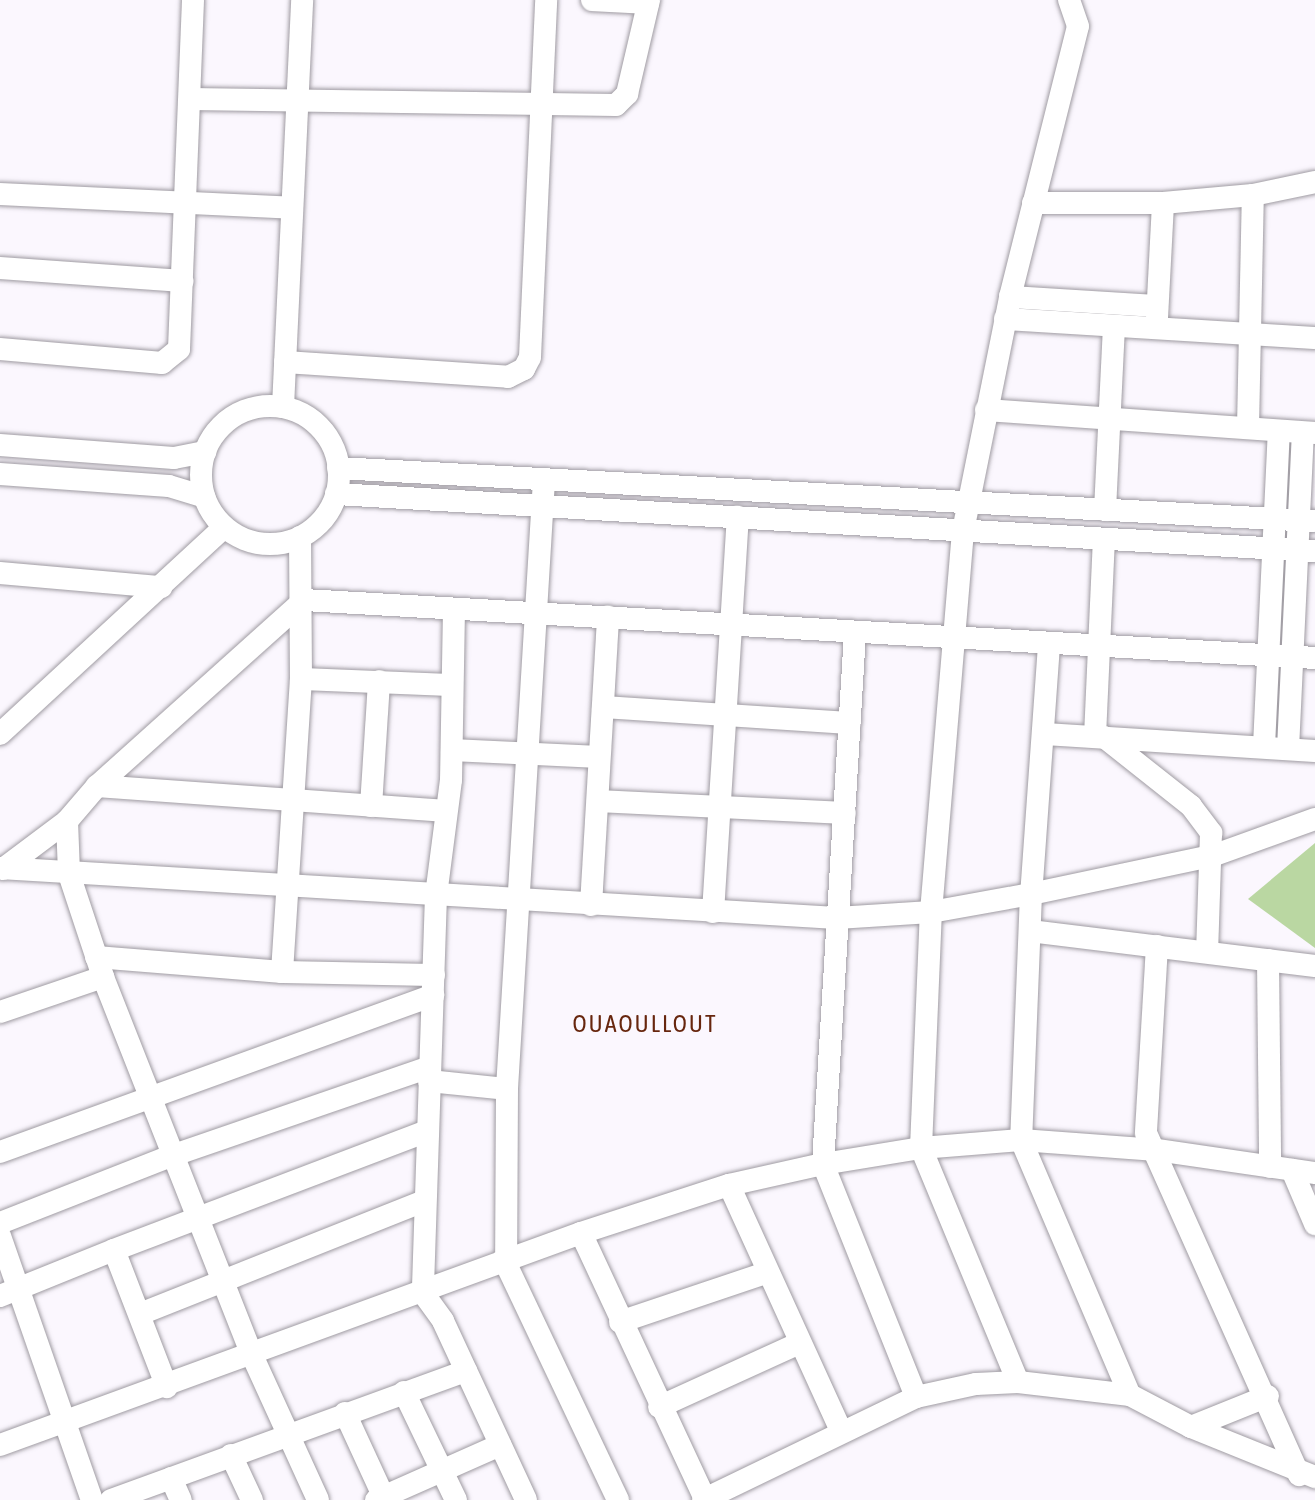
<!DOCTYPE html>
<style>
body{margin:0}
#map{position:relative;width:1315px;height:1500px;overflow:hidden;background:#fbf7fe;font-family:"Asap Condensed",sans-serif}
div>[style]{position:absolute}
.green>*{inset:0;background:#bad7a2}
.roads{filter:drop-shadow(0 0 2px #9f9ba2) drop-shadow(0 0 2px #9f9ba2)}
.minor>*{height:22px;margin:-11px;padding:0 11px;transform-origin:11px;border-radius:11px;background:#fff}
.minor>.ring{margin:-11px;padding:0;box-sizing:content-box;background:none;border:22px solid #fff;border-radius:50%}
span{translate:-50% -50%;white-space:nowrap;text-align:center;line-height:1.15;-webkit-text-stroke:8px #fbf7fe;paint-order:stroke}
.quarter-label{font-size:24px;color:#67260e;letter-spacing:2px}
</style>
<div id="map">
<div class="green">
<div style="clip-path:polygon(1315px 843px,1315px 948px,1248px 899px)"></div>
</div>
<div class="roads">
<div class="minor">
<div style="left:592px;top:0;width:56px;rotate:3.1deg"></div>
<div style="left:190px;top:99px;width:426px;rotate:0.8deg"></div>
<div style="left:616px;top:105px;width:16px;rotate:-45deg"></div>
<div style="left:627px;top:94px;width:97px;rotate:-76.8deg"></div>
<div style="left:0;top:194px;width:292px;rotate:2.7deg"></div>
<div style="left:1033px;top:203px;width:130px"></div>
<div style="left:1163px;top:203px;width:90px;rotate:-5.1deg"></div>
<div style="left:1253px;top:195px;width:63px;rotate:-11.8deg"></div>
<div style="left:0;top:268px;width:183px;rotate:4.1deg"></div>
<div style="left:1010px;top:297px;width:147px;rotate:3.5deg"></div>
<div style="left:1157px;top:318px;width:115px;rotate:-87deg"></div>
<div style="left:1005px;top:319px;width:311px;rotate:3.5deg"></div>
<div style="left:0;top:349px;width:163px;rotate:4.9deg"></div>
<div style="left:162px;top:363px;width:22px;rotate:-39deg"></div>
<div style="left:179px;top:349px;width:349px;rotate:-87.7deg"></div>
<div style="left:285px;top:362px;width:224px;rotate:3.8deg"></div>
<div style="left:508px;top:377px;width:18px;rotate:-27deg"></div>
<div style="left:524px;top:369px;width:13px;rotate:-63deg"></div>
<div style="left:530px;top:357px;width:357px;rotate:-87.4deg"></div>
<div class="ring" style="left:201px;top:406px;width:116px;height:116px"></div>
<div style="left:283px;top:407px;width:407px;rotate:-87.3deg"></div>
<div style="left:986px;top:410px;width:330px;rotate:4deg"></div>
<div style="left:1248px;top:427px;width:232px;rotate:-88.8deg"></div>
<div style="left:0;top:445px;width:174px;rotate:4.3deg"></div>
<div style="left:174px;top:458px;width:32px;rotate:-11deg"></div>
<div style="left:338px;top:468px;width:978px;rotate:3.11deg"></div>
<div style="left:0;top:474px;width:169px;rotate:4.1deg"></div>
<div style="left:169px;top:486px;width:37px;rotate:17deg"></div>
<div style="left:544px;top:480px;width:610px;rotate:93.48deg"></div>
<div style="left:507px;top:1089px;width:175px;rotate:90.3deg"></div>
<div style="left:506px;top:1264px;width:261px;rotate:64.6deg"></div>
<div style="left:336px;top:494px;width:981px;rotate:3.33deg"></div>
<div style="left:1105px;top:510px;width:184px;rotate:-87.2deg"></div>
<div style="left:0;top:573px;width:162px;rotate:5deg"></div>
<div style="left:454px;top:609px;width:171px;rotate:91deg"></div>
<div style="left:451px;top:780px;width:116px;rotate:97.4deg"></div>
<div style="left:436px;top:895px;width:398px;rotate:91.9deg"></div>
<div style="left:423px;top:1293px;width:34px;rotate:54deg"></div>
<div style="left:443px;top:1321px;width:197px;rotate:65.1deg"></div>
<div style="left:855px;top:633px;width:532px;rotate:93.45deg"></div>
<div style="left:823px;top:1164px;width:251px;rotate:68.2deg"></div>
<div style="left:1049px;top:645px;width:250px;rotate:94.1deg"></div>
<div style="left:1031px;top:894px;width:246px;rotate:92.3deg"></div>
<div style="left:1021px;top:1140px;width:277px;rotate:66.9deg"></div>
<div style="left:301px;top:679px;width:150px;rotate:2.3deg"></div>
<div style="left:603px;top:707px;width:247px;rotate:3.7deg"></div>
<div style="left:0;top:734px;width:305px;rotate:-42.7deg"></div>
<div style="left:1044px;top:734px;width:272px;rotate:3.6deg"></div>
<div style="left:1095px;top:736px;width:196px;rotate:-87.4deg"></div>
<div style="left:1104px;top:737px;width:111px;rotate:38.4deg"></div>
<div style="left:1191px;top:806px;width:34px;rotate:53deg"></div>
<div style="left:1211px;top:833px;width:119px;rotate:91.9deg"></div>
<div style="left:1264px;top:746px;width:315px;rotate:-87.3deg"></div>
<div style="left:1288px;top:749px;width:316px;rotate:-87.3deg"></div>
<div style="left:452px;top:750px;width:147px;rotate:2.7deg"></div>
<div style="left:97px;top:786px;width:350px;rotate:4.1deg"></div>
<div style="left:598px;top:801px;width:247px;rotate:2.8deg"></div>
<div style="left:371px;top:806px;width:125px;rotate:-86.3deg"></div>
<div style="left:67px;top:821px;width:53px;rotate:87.8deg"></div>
<div style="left:69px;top:874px;width:108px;rotate:71.7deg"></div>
<div style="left:103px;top:977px;width:406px;rotate:68.5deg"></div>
<div style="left:252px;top:1355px;width:159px;rotate:65.5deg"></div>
<div style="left:0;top:868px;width:838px;rotate:3.42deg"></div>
<div style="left:837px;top:918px;width:94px;rotate:-3.7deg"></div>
<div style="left:931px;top:912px;width:102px;rotate:-10.2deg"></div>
<div style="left:1031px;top:894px;width:185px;rotate:-11.9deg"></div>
<div style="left:1212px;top:856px;width:109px;rotate:-19.8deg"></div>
<div style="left:3px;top:869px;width:80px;rotate:-36.9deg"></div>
<div style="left:67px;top:821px;width:46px;rotate:-49.4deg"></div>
<div style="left:97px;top:786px;width:278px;rotate:-41.9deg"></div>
<div style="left:304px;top:600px;width:1013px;rotate:3.28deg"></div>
<div style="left:591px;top:905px;width:289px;rotate:-86.6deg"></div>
<div style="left:713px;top:912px;width:396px;rotate:-86.4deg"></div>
<div style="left:1030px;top:931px;width:287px;rotate:7deg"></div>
<div style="left:1157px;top:946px;width:187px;rotate:93.4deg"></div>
<div style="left:1146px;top:1133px;width:375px;rotate:65.9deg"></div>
<div style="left:96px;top:957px;width:187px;rotate:4.6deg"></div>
<div style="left:282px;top:972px;width:152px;rotate:1.1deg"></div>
<div style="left:1268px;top:960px;width:207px;rotate:89.4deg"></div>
<div style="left:282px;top:972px;width:294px;rotate:-86.3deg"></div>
<div style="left:301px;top:679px;width:142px;rotate:-90.4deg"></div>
<div style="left:0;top:1012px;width:109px;rotate:-18.8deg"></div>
<div style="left:429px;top:1081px;width:78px;rotate:5.9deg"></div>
<div style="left:0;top:1152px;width:461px;rotate:-19.9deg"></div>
<div style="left:1292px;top:1170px;width:59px;rotate:66.9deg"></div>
<div style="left:729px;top:1185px;width:270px;rotate:65.5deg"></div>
<div style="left:0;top:1223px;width:184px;rotate:-21.4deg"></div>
<div style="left:171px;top:1156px;width:273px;rotate:-19deg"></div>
<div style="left:581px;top:1233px;width:293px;rotate:65deg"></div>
<div style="left:0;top:1236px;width:280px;rotate:70.8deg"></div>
<div style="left:114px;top:1250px;width:335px;rotate:-20.8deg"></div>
<div style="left:0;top:1296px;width:123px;rotate:-22deg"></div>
<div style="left:114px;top:1250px;width:147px;rotate:68.9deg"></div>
<div style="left:140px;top:1314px;width:306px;rotate:-21.7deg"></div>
<div style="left:620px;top:1322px;width:154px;rotate:-18.6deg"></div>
<div style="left:1018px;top:1382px;width:253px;rotate:-112.5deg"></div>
<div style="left:921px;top:1148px;width:236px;rotate:-87.6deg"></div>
<div style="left:931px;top:912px;width:382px;rotate:-85.2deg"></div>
<div style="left:963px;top:531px;width:239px;rotate:-78.6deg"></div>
<div style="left:1010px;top:297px;width:279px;rotate:-75.9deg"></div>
<div style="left:1078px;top:26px;width:28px;rotate:-109deg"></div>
<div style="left:404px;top:1392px;width:120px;rotate:64.3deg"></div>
<div style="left:659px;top:1407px;width:152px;rotate:-24.5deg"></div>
<div style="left:345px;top:1413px;width:96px;rotate:65.3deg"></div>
<div style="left:1191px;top:1427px;width:83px;rotate:-21.9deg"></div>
<div style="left:0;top:1445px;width:618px;rotate:-20.05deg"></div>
<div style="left:581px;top:1233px;width:156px;rotate:-18deg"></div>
<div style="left:729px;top:1185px;width:96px;rotate:-12.6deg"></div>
<div style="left:823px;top:1164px;width:99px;rotate:-9.3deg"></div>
<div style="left:921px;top:1148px;width:100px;rotate:-4.6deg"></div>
<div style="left:1021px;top:1140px;width:136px;rotate:4.2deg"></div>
<div style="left:1157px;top:1150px;width:160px;rotate:8.3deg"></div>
<div style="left:231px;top:1455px;width:50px;rotate:65deg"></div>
<div style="left:171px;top:1478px;width:24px;rotate:66deg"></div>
<div style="left:111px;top:1500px;width:378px;rotate:-20deg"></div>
<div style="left:376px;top:1500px;width:136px;rotate:-23.9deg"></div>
<div style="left:703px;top:1500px;width:237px;rotate:-25.8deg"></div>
<div style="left:916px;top:1397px;width:61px;rotate:-12.2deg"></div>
<div style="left:976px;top:1384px;width:42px;rotate:-2.7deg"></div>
<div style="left:1018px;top:1382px;width:113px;rotate:6.6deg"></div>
<div style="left:1130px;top:1395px;width:69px;rotate:27.7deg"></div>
<div style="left:1191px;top:1427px;width:134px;rotate:22deg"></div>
</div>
</div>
<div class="quarter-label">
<span style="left:645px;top:1024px">OUAOULLOUT</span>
</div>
</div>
